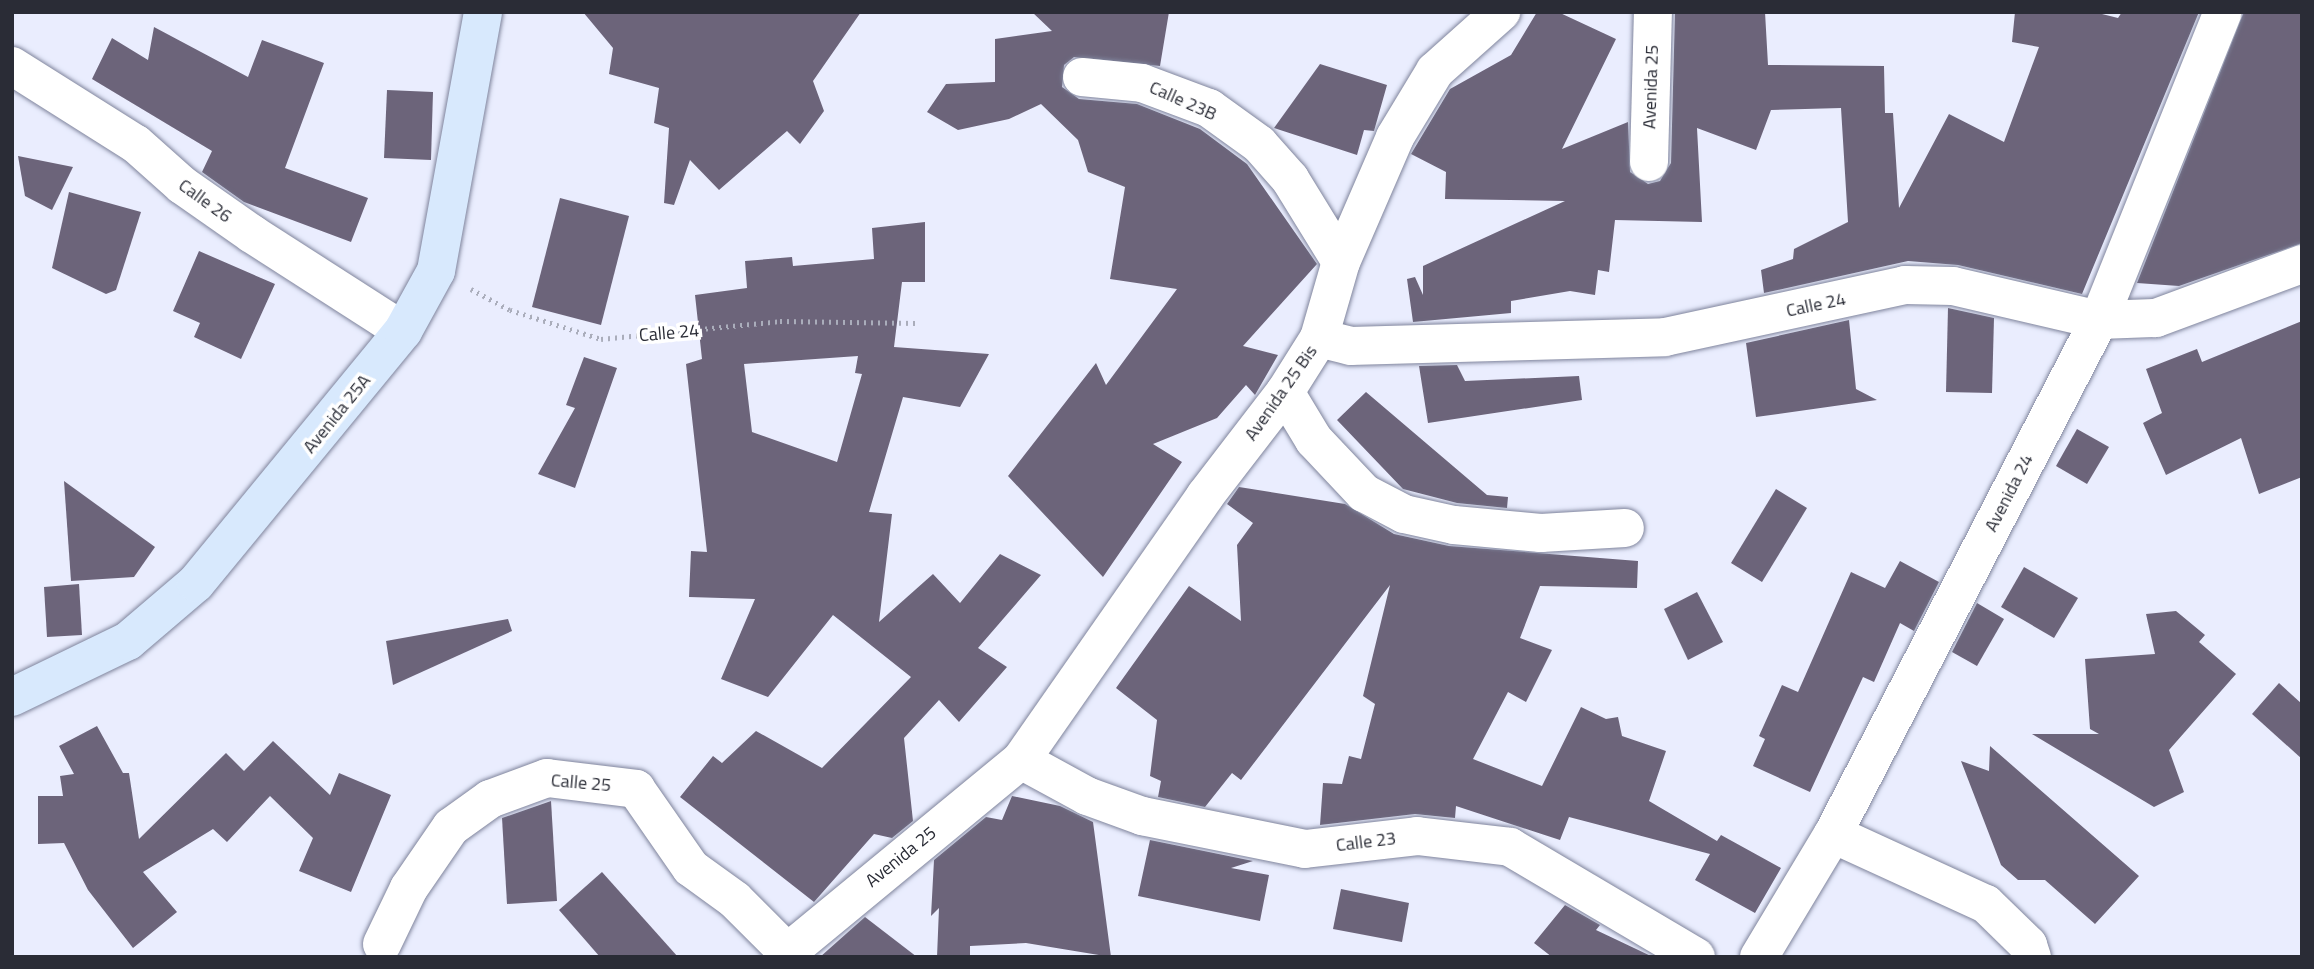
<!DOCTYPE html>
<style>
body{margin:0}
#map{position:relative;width:2314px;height:969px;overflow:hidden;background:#eaedfe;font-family:"Titillium Web",sans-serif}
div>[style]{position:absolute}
.building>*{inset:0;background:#6c647a}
.path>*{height:4.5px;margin-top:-2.25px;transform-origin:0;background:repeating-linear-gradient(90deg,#aaadbb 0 2px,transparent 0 7px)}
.roads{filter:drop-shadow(0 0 2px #7f849c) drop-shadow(0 0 2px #7f849c)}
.street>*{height:38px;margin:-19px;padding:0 19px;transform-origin:19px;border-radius:19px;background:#fff}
.secondary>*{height:38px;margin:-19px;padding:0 19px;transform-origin:19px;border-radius:19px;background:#d8e9fd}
span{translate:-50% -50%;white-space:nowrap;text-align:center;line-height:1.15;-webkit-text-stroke:7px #fff;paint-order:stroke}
.street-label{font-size:18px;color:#2a2c36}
.frame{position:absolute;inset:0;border:14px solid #2a2c36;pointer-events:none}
</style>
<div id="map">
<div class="building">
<div style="clip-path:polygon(583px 12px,861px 12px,813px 81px,824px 111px,800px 144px,787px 131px,719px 190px,690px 160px,674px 205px,664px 203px,669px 128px,654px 123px,659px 88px,609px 74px,613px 48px)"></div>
<div style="clip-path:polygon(1032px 12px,1169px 12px,1160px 66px,1074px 57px,1064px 65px,1062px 87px,1079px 99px,1137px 104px,1200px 129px,1247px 164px,1317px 264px,1243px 346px,1278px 355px,1255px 395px,1246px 385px,1217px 418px,1153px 444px,1182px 462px,1103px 577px,1008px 476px,1096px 363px,1106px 385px,1177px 289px,1110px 279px,1125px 187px,1088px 172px,1078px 140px,1041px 104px,1009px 119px,958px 130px,927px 112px,946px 84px,995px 82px,995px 39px,1052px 31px)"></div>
<div style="clip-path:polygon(1537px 12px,1558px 12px,1616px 39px,1562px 149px,1628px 122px,1630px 172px,1648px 184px,1660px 181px,1671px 163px,1675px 12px,1765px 12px,1768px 65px,1884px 66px,1885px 113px,1893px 113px,1899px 208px,1949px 114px,2004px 142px,2039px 47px,2012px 42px,2015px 12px,2094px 12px,2118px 18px,2122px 12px,2199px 12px,2082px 294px,1958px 265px,1908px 261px,1764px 293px,1761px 270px,1793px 259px,1794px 249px,1848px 222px,1841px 108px,1771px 110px,1756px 150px,1697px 128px,1702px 222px,1615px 220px,1609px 272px,1598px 270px,1595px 295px,1570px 291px,1511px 301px,1511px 313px,1413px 322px,1407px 279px,1415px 277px,1423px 295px,1423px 266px,1565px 201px,1445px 199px,1446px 172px,1411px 154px,1450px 89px,1511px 55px)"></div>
<div style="clip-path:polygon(2244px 12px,2302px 12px,2302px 243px,2179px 286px,2137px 283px)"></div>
<div style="clip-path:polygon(154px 27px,248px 77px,262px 40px,324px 63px,285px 168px,368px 198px,351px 242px,244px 202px,202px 172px,212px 151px,92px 79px,112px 38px,148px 60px)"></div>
<div style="clip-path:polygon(1320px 64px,1387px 85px,1374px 131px,1364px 130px,1357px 155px,1274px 128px)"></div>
<div style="clip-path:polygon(387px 90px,433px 92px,431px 160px,384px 158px)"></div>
<div style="clip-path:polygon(18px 156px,73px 167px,52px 210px,25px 196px)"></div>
<div style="clip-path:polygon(69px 192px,141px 212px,116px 290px,106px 294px,52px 268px)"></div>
<div style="clip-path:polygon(560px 198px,629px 216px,601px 325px,532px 307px)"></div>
<div style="clip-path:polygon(evenodd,925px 222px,925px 282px,902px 282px,894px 347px,989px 354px,960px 407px,903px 397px,869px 512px,892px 514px,879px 622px,933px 574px,960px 603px,1000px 554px,1041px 575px,978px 648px,1007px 667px,959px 722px,939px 700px,904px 738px,913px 821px,892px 838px,874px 834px,814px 902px,680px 797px,713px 756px,722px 763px,756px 731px,822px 768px,911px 677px,833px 615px,768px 697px,721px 679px,755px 599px,689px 597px,691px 551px,707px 552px,686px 364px,702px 359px,695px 295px,747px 288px,745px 261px,792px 257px,793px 266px,874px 259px,872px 228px,925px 222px,858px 356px,855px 373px,862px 374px,837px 462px,752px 432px,744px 364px,858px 356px)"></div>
<div style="clip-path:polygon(199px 251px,275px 284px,241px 359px,194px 337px,200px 323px,173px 311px)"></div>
<div style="clip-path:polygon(1948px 308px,1994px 318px,1992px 393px,1946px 392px)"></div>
<div style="clip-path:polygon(1849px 320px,1856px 389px,1877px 400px,1756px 417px,1746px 343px)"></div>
<div style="clip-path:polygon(2302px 321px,2302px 477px,2259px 494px,2241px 438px,2166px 475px,2143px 423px,2162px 413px,2146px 369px,2197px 349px,2202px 362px)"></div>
<div style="clip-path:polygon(584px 357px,617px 368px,575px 488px,538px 474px,575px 408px,566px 405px)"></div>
<div style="clip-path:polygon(1457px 365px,1465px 381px,1579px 376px,1582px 400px,1428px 423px,1419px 366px)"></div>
<div style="clip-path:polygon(1366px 392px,1487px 495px,1508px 497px,1507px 508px,1457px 503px,1403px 489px,1337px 420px)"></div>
<div style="clip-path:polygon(2077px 429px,2109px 447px,2087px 484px,2056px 466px)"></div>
<div style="clip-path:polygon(64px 481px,155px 547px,134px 577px,71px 581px)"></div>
<div style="clip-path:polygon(1239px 487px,1345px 504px,1394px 534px,1449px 546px,1638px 561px,1637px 588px,1540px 586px,1520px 638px,1552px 650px,1526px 702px,1508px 692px,1473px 759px,1542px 786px,1581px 707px,1606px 719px,1618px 717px,1622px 736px,1666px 751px,1649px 801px,1717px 841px,1721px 835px,1781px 868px,1755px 913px,1695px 880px,1710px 854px,1569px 817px,1560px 840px,1456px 806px,1455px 818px,1415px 814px,1320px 825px,1323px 783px,1342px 784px,1349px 756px,1361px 759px,1375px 704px,1363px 696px,1390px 585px,1241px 780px,1232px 773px,1205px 807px,1158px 797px,1161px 781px,1150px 776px,1157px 720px,1116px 688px,1189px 586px,1241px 621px,1237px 545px,1253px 523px,1227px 504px)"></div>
<div style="clip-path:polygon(1776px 489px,1807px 508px,1762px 582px,1731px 563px)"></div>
<div style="clip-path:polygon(1900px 561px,1939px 582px,1914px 631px,1900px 623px,1874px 682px,1863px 677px,1810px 792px,1753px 766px,1765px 739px,1759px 736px,1782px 685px,1798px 692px,1851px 572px,1885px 588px)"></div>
<div style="clip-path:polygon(2024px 567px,2078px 598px,2054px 638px,2001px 607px)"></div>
<div style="clip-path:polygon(79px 584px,82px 635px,47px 637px,44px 587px)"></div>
<div style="clip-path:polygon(1697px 592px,1723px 642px,1688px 660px,1664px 609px)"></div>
<div style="clip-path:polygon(1977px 603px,2004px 619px,1977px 666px,1952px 652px)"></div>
<div style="clip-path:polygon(2176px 611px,2205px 635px,2199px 642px,2236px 674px,2169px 750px,2184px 792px,2154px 807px,2032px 734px,2099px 734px,2090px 729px,2085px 659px,2155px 654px,2146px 614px)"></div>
<div style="clip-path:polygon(508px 619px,512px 631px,393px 685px,386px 641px)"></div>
<div style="clip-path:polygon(2279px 683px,2302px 704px,2302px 759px,2252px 714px)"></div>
<div style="clip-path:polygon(97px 726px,123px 773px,129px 773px,139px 839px,226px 753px,244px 771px,273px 741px,330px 795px,339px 773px,391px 795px,351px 892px,299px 871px,313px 838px,270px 796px,227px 842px,213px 829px,143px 872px,177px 912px,133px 948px,88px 890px,64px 843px,38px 844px,38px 796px,63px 796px,60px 776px,74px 774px,59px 746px)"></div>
<div style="clip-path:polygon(1990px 746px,2139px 876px,2095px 924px,2045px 880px,2018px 880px,2001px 865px,1961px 761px,1989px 771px)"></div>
<div style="clip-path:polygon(1012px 796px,1060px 806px,1093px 822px,1111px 957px,1026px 943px,970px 946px,970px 957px,937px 957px,939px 908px,931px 916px,934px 860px,986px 817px,1002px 820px)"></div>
<div style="clip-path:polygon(551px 801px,557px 901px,507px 904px,502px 818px)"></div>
<div style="clip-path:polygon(1150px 840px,1253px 861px,1231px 868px,1269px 875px,1260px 921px,1138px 896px)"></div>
<div style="clip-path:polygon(602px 872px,678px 957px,600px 957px,559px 910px)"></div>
<div style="clip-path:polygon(1341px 889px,1409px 903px,1402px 942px,1333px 929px)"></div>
<div style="clip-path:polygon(1565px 905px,1600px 925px,1596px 930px,1653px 957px,1552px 957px,1534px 943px)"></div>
<div style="clip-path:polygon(865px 917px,917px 957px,820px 957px)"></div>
</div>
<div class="path">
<div style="left:471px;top:289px;width:44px;rotate:28.3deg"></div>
<div style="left:510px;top:310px;width:96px;rotate:17.7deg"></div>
<div style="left:601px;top:339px;width:180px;rotate:-5.7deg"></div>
<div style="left:780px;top:321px;width:136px;rotate:0.8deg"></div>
</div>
<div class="roads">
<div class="street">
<div style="left:12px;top:66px;width:146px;rotate:32.2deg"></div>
<div style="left:136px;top:144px;width:62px;rotate:41.7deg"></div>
<div style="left:182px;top:185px;width:85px;rotate:35deg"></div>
<div style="left:252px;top:234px;width:179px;rotate:32.7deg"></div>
<div style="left:1082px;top:77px;width:60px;rotate:5.7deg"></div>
<div style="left:1142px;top:83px;width:72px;rotate:20.5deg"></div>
<div style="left:1209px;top:108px;width:62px;rotate:35.8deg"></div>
<div style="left:1259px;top:144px;width:47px;rotate:48.5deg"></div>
<div style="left:1290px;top:179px;width:97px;rotate:58.4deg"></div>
<div style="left:1649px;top:162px;width:150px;rotate:-88.5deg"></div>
<div style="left:1319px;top:338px;width:33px;rotate:14deg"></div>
<div style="left:1351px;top:346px;width:314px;rotate:-1.6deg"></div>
<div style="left:1665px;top:337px;width:246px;rotate:-12.2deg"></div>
<div style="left:1905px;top:285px;width:48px;rotate:1.2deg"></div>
<div style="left:1953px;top:286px;width:150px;rotate:13.1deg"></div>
<div style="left:2099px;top:320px;width:57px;rotate:-2deg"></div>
<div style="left:2156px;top:318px;width:156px;rotate:-20.3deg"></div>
<div style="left:1285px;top:392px;width:56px;rotate:58.9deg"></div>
<div style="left:1314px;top:440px;width:73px;rotate:46.7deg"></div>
<div style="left:1364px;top:493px;width:45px;rotate:27.7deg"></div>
<div style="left:1404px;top:514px;width:51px;rotate:12.4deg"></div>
<div style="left:1454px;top:525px;width:87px;rotate:5.3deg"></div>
<div style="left:1541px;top:533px;width:84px;rotate:-3.4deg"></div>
<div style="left:1021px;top:760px;width:75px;rotate:28.6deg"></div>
<div style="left:1087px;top:796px;width:59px;rotate:20deg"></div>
<div style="left:1142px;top:816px;width:166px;rotate:11.4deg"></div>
<div style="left:1305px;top:849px;width:113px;rotate:-6.6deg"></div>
<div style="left:1417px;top:836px;width:94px;rotate:6.7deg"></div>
<div style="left:1510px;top:847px;width:216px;rotate:30.6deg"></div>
<div style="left:1833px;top:834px;width:168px;rotate:24.6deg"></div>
<div style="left:1986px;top:904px;width:59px;rotate:44.3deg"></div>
<div style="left:2028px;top:945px;width:13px;rotate:72deg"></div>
<div style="left:382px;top:944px;width:62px;rotate:-64.3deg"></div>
<div style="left:409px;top:888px;width:74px;rotate:-55.5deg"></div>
<div style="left:451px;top:827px;width:48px;rotate:-35.7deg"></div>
<div style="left:490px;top:799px;width:61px;rotate:-20.2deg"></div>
<div style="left:547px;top:778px;width:90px;rotate:7deg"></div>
<div style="left:636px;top:789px;width:96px;rotate:55.2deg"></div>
<div style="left:691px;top:868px;width:54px;rotate:36deg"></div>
<div style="left:735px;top:900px;width:72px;rotate:45deg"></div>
<div style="left:782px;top:957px;width:310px;rotate:-39.5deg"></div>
<div style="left:1021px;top:760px;width:322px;rotate:-55.1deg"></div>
<div style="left:1205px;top:496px;width:131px;rotate:-52.4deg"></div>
<div style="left:1285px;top:392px;width:64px;rotate:-57.8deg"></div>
<div style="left:1319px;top:338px;width:79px;rotate:-73.9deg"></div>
<div style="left:1341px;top:262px;width:136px;rotate:-66.6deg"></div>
<div style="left:1395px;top:137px;width:77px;rotate:-58.8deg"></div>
<div style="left:1435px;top:71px;width:89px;rotate:-41.8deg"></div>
<div style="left:1759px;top:957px;width:144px;rotate:-59deg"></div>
<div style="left:1833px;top:834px;width:579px;rotate:-62.64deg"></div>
<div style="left:2099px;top:320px;width:332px;rotate:-68.1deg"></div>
</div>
<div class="secondary">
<div style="left:12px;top:697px;width:129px;rotate:-25.8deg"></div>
<div style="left:128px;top:641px;width:89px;rotate:-40.5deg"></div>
<div style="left:196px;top:583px;width:326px;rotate:-50.6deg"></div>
<div style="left:403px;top:331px;width:68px;rotate:-61.2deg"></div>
<div style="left:436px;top:271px;width:263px;rotate:-79.7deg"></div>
</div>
</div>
<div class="street-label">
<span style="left:1651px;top:87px;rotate:-88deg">Avenida 25</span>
<span style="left:1183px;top:101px;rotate:24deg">Calle 23B</span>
<span style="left:205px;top:201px;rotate:36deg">Calle 26</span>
<span style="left:1816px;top:305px;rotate:-12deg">Calle 24</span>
<span style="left:669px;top:333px;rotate:-5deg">Calle 24</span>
<span style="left:1281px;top:393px;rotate:-55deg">Avenida 25 Bis</span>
<span style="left:337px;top:414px;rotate:-51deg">Avenida 25A</span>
<span style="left:2009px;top:493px;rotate:-63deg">Avenida 24</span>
<span style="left:581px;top:783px;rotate:5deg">Calle 25</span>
<span style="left:1366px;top:842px;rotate:-7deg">Calle 23</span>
<span style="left:901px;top:857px;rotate:-39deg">Avenida 25</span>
</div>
<div class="frame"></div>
</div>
